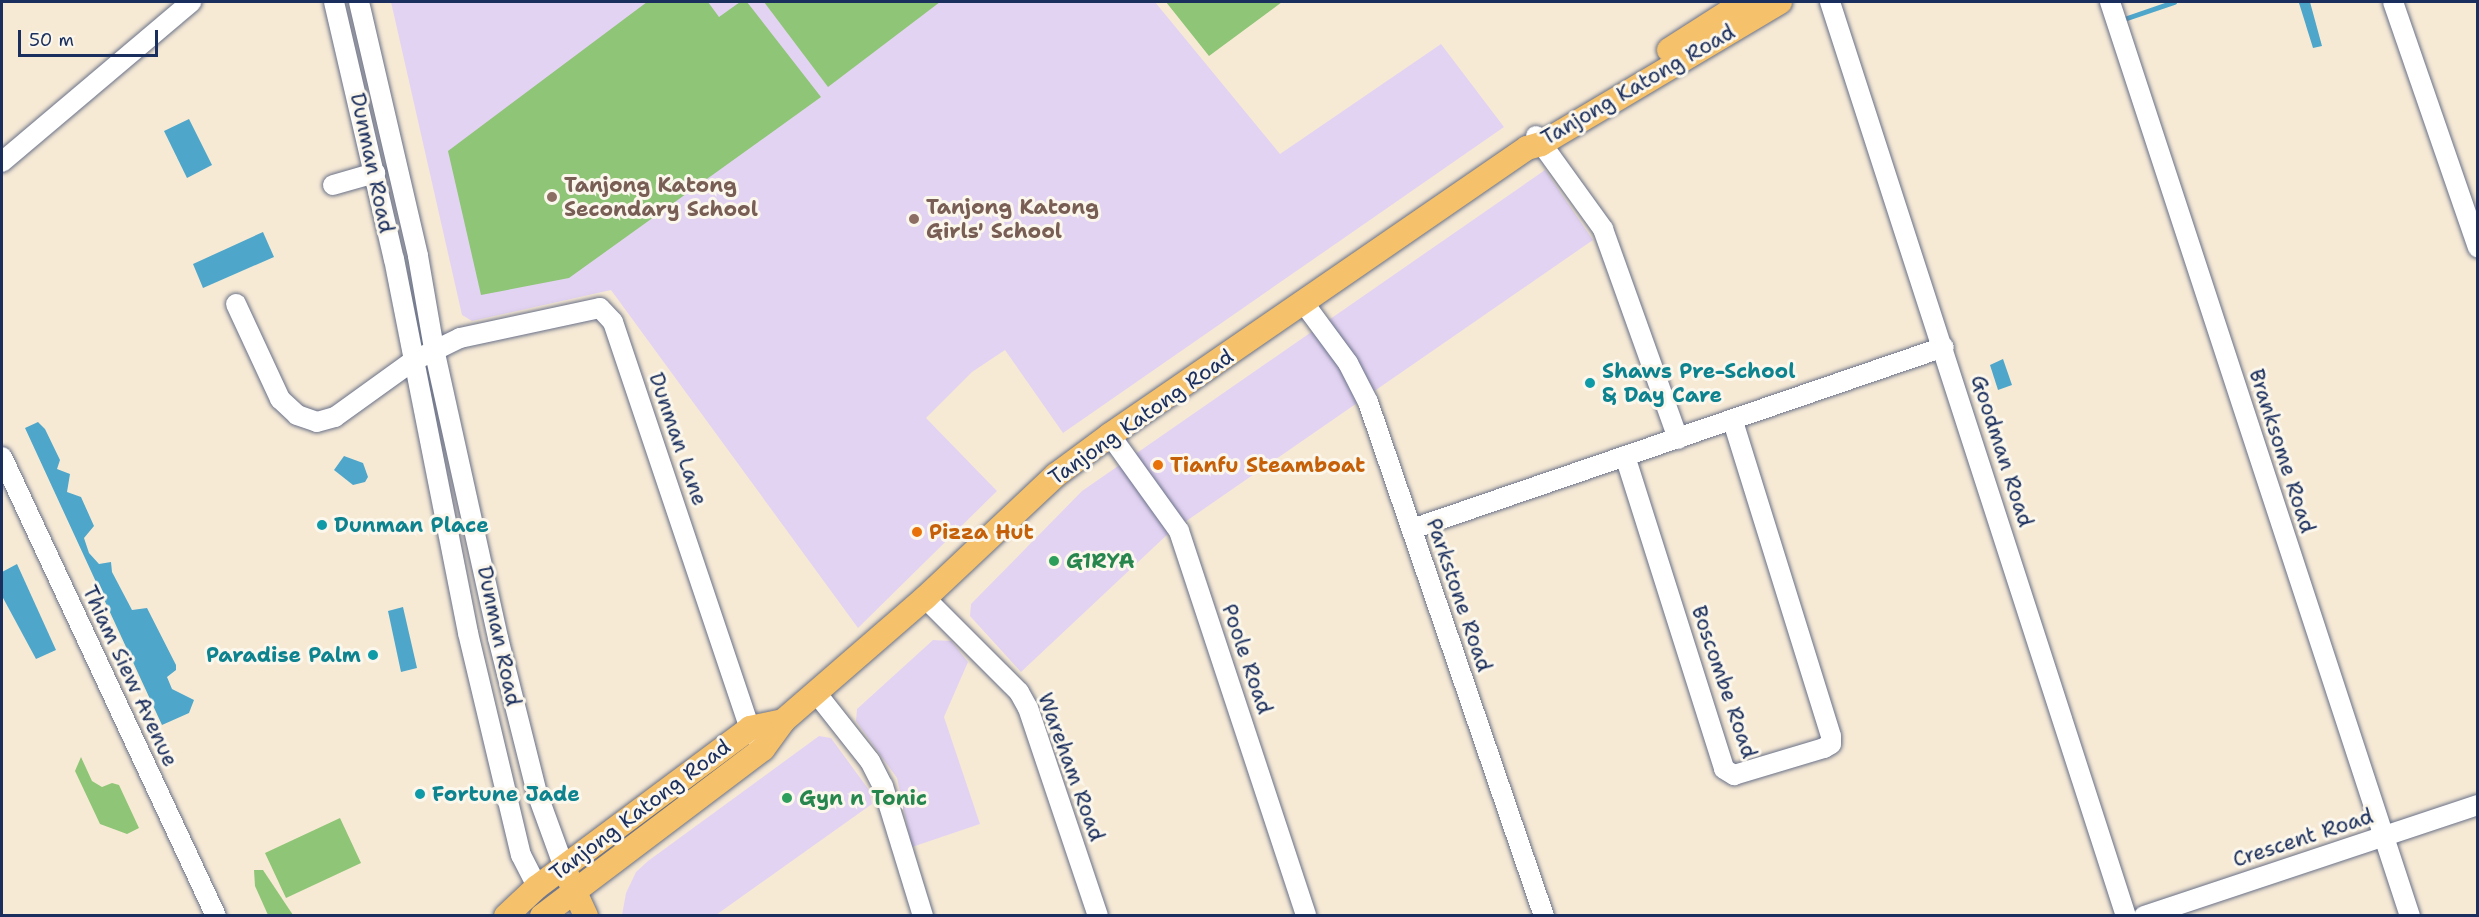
<!DOCTYPE html>
<style>
body{margin:0}
#map{position:relative;width:2479px;height:917px;overflow:hidden;background:#f7ead5;font-family:"Shantell Sans",sans-serif}
div>[style]{position:absolute}
.built>*{inset:0;background:#e3d3f2}
.green>*{inset:0;background:#8fc577}
.water>*{inset:0;background:#4ea6cb}
.stream>*{height:5px;margin:-2.5px;padding:0 2.5px;transform-origin:2.5px;border-radius:2.5px;background:#4ea6cb}
.roads{filter:drop-shadow(0 0 2px #687088) drop-shadow(0 0 2px #687088)}
.minor>*{height:20px;margin:-10px;padding:0 10px;transform-origin:10px;border-radius:10px;background:#fff}
.major>*{height:24px;margin:-12px;padding:0 12px;transform-origin:12px;border-radius:12px;background:#f5c16b}
.dots>*{width:16px;height:16px;translate:-50% -50%;box-sizing:border-box;border:3px solid #fbf7ec;border-radius:50%}
span{translate:-50% -50%;white-space:nowrap;text-align:center;line-height:1.15;-webkit-text-stroke:6px #fbf7ec;paint-order:stroke}
.street-label{font-size:21px;color:#1b2f5e}
.education-label{font-size:21px;color:#785e54;font-weight:700}
.left{translate:0 -50%;text-align:left}
.culture-label{font-size:21px;color:#0d838f;font-weight:700}
.right{translate:-100% -50%;text-align:right}
.food-label{font-size:21px;color:#c56008;font-weight:700}
.leisure-label{font-size:21px;color:#27864d;font-weight:700}
.frame{position:absolute;inset:0;border:3px solid #1b2f5e;pointer-events:none}
.scale{position:absolute;left:18px;top:30px;width:140px;height:27px;box-sizing:border-box;border:3px solid #1b2f5e;border-top:0;padding-left:8px;font-size:18px;line-height:21px;white-space:nowrap;color:#1b2f5e;-webkit-text-stroke:4px #fbf7ec;paint-order:stroke}
</style>
<div id="map">
<div class="built">
<div style="clip-path:polygon(391px 2px,1155px 2px,1280px 154px,1441px 44px,1504px 127px,1063px 433px,1005px 350px,972px 372px,926px 418px,997px 491px,858px 628px,611px 290px,472px 321px,462px 315px)"></div>
<div style="clip-path:polygon(1545px 170px,1593px 240px,1169px 533px,1021px 672px,970px 616px,971px 604px,1082px 491px)"></div>
<div style="clip-path:polygon(933px 640px,951px 641px,968px 662px,944px 717px,980px 824px,912px 847px,897px 778px,856px 721px,857px 709px)"></div>
<div style="clip-path:polygon(819px 736px,831px 738px,869px 790px,872px 804px,716px 915px,622px 915px,626px 893px,636px 872px,648px 861px)"></div>
</div>
<div class="green">
<div style="clip-path:polygon(647px 2px,708px 2px,719px 17px,740px 2px,747px 2px,821px 97px,569px 278px,481px 295px,448px 151px)"></div>
<div style="clip-path:polygon(764px 2px,940px 2px,828px 87px)"></div>
<div style="clip-path:polygon(1166px 2px,1165px 2px,1282px 2px,1209px 56px)"></div>
<div style="clip-path:polygon(81px 757px,92px 781px,102px 787px,112px 783px,119px 785px,139px 828px,127px 834px,100px 824px,75px 771px)"></div>
<div style="clip-path:polygon(340px 818px,361px 863px,286px 898px,265px 853px)"></div>
<div style="clip-path:polygon(254px 870px,263px 870px,293px 915px,268px 915px,255px 886px)"></div>
</div>
<div class="water">
<div style="clip-path:polygon(2310px 2px,2322px 46px,2313px 48px,2299px 3px)"></div>
<div style="clip-path:polygon(189px 119px,212px 165px,187px 178px,164px 131px)"></div>
<div style="clip-path:polygon(263px 232px,274px 257px,203px 288px,193px 264px)"></div>
<div style="clip-path:polygon(2003px 359px,2012px 385px,1998px 390px,1990px 365px)"></div>
<div style="clip-path:polygon(38px 422px,45px 429px,60px 460px,57px 469px,70px 474px,67px 492px,81px 497px,94px 526px,84px 538px,89px 553px,99px 564px,111px 562px,112px 572px,132px 610px,147px 608px,176px 665px,176px 670px,167px 677px,172px 689px,194px 700px,189px 713px,162px 725px,25px 428px)"></div>
<div style="clip-path:polygon(344px 456px,363px 463px,368px 477px,365px 482px,353px 485px,334px 470px)"></div>
<div style="clip-path:polygon(17px 564px,56px 650px,36px 659px,2px 596px,2px 572px)"></div>
<div style="clip-path:polygon(403px 607px,417px 668px,401px 672px,388px 611px)"></div>
</div>
<div class="stream">
<div style="left:2121px;top:20px;width:56px;rotate:-18.8deg"></div>
</div>
<div class="roads">
<div class="minor">
<div style="left:334px;top:2px;width:264px;rotate:76.9deg"></div>
<div style="left:394px;top:259px;width:381px;rotate:78.8deg"></div>
<div style="left:468px;top:633px;width:228px;rotate:76.6deg"></div>
<div style="left:521px;top:855px;width:36px;rotate:63deg"></div>
<div style="left:359px;top:2px;width:261px;rotate:76.9deg"></div>
<div style="left:418px;top:256px;width:94px;rotate:80.2deg"></div>
<div style="left:434px;top:349px;width:296px;rotate:77.5deg"></div>
<div style="left:498px;top:638px;width:160px;rotate:75.9deg"></div>
<div style="left:537px;top:793px;width:79px;rotate:70deg"></div>
<div style="left:1830px;top:2px;width:961px;rotate:72.06deg"></div>
<div style="left:2110px;top:2px;width:962px;rotate:71.83deg"></div>
<div style="left:2393px;top:2px;width:260px;rotate:70.9deg"></div>
<div style="left:1536px;top:136px;width:115px;rotate:54.2deg"></div>
<div style="left:1603px;top:229px;width:223px;rotate:70.3deg"></div>
<div style="left:2px;top:162px;width:248px;rotate:-40.2deg"></div>
<div style="left:333px;top:185px;width:44px;rotate:-15.9deg"></div>
<div style="left:1303px;top:302px;width:76px;rotate:53.6deg"></div>
<div style="left:1348px;top:363px;width:44px;rotate:62.9deg"></div>
<div style="left:1368px;top:402px;width:543px;rotate:71.1deg"></div>
<div style="left:236px;top:304px;width:105px;rotate:65.1deg"></div>
<div style="left:280px;top:399px;width:23px;rotate:43deg"></div>
<div style="left:297px;top:415px;width:21px;rotate:19deg"></div>
<div style="left:317px;top:422px;width:19px;rotate:-16deg"></div>
<div style="left:335px;top:417px;width:96px;rotate:-35.7deg"></div>
<div style="left:413px;top:361px;width:52px;rotate:-26.1deg"></div>
<div style="left:460px;top:338px;width:143px;rotate:-12.1deg"></div>
<div style="left:600px;top:308px;width:19px;rotate:47deg"></div>
<div style="left:613px;top:322px;width:428px;rotate:71.4deg"></div>
<div style="left:750px;top:728px;width:14px;rotate:56deg"></div>
<div style="left:1110px;top:435px;width:118px;rotate:54.3deg"></div>
<div style="left:1179px;top:531px;width:405px;rotate:71.7deg"></div>
<div style="left:1625px;top:456px;width:328px;rotate:72.4deg"></div>
<div style="left:1724px;top:769px;width:12px;rotate:31deg"></div>
<div style="left:1734px;top:775px;width:94px;rotate:-16.7deg"></div>
<div style="left:1824px;top:748px;width:8px;rotate:-30deg"></div>
<div style="left:1831px;top:744px;width:8px;rotate:-90deg"></div>
<div style="left:1831px;top:736px;width:330px;rotate:-107.3deg"></div>
<div style="left:2px;top:457px;width:506px;rotate:65deg"></div>
<div style="left:1412px;top:529px;width:562px;rotate:-18.89deg"></div>
<div style="left:925px;top:598px;width:133px;rotate:45deg"></div>
<div style="left:1019px;top:692px;width:18px;rotate:61deg"></div>
<div style="left:1028px;top:708px;width:219px;rotate:71.4deg"></div>
<div style="left:817px;top:694px;width:85px;rotate:51.7deg"></div>
<div style="left:870px;top:761px;width:28px;rotate:63deg"></div>
<div style="left:883px;top:786px;width:136px;rotate:72.9deg"></div>
<div style="left:2144px;top:916px;width:352px;rotate:-18.4deg"></div>
</div>
<div class="major">
<div style="left:1669px;top:50px;width:89px;rotate:-32.6deg"></div>
<div style="left:568px;top:877px;width:43px;rotate:65.2deg"></div>
<div style="left:506px;top:916px;width:42px;rotate:-43.1deg"></div>
<div style="left:537px;top:887px;width:266px;rotate:-36.7deg"></div>
<div style="left:750px;top:728px;width:34px;rotate:-12deg"></div>
<div style="left:542px;top:916px;width:277px;rotate:-37.1deg"></div>
<div style="left:763px;top:749px;width:34px;rotate:-54deg"></div>
<div style="left:783px;top:721px;width:188px;rotate:-40.9deg"></div>
<div style="left:925px;top:598px;width:180px;rotate:-43.2deg"></div>
<div style="left:1056px;top:475px;width:67px;rotate:-36.5deg"></div>
<div style="left:1110px;top:435px;width:506px;rotate:-34.54deg"></div>
<div style="left:1527px;top:148px;width:15px;rotate:-16deg"></div>
<div style="left:1541px;top:144px;width:278px;rotate:-30.7deg"></div>
</div>
</div>
<div class="dots">
<div style="left:552px;top:197px;background:#8d6e63"></div>
<div style="left:914px;top:219px;background:#8d6e63"></div>
<div style="left:1590px;top:383px;background:#0f9aa8"></div>
<div style="left:1158px;top:465px;background:#e8710a"></div>
<div style="left:322px;top:525px;background:#0f9aa8"></div>
<div style="left:917px;top:532px;background:#e8710a"></div>
<div style="left:1054px;top:561px;background:#2e9e5b"></div>
<div style="left:373px;top:655px;background:#0f9aa8"></div>
<div style="left:420px;top:794px;background:#0f9aa8"></div>
<div style="left:787px;top:798px;background:#2e9e5b"></div>
</div>
<div class="street-label">
<span style="left:1638px;top:85px;rotate:-30deg">Tanjong Katong Road</span>
<span style="left:372px;top:163px;rotate:78deg">Dunman Road</span>
<span style="left:1141px;top:417px;rotate:-35deg">Tanjong Katong Road</span>
<span style="left:678px;top:439px;rotate:71deg">Dunman Lane</span>
<span style="left:2002px;top:451px;rotate:72deg">Goodman Road</span>
<span style="left:2282px;top:451px;rotate:72deg">Branksome Road</span>
<span style="left:1459px;top:595px;rotate:71deg">Parkstone Road</span>
<span style="left:499px;top:636px;rotate:78deg">Dunman Road</span>
<span style="left:1247px;top:659px;rotate:71deg">Poole Road</span>
<span style="left:130px;top:676px;rotate:65deg">Thiam Siew Avenue</span>
<span style="left:1724px;top:682px;rotate:71deg">Boscombe Road</span>
<span style="left:1071px;top:767px;rotate:70deg">Wareham Road</span>
<span style="left:640px;top:810px;rotate:-37deg">Tanjong Katong Road</span>
<span style="left:2303px;top:838px;rotate:-18deg">Crescent Road</span>
</div>
<div class="education-label">
<span class="left" style="left:564px;top:197px">Tanjong Katong<br>Secondary School</span>
<span class="left" style="left:926px;top:219px">Tanjong Katong<br>Girls' School</span>
</div>
<div class="culture-label">
<span class="left" style="left:1602px;top:383px">Shaws Pre-School<br>&amp; Day Care</span>
<span class="left" style="left:334px;top:525px">Dunman Place</span>
<span class="right" style="left:361px;top:655px">Paradise Palm</span>
<span class="left" style="left:432px;top:794px">Fortune Jade</span>
</div>
<div class="food-label">
<span class="left" style="left:1170px;top:465px">Tianfu Steamboat</span>
<span class="left" style="left:929px;top:532px">Pizza Hut</span>
</div>
<div class="leisure-label">
<span class="left" style="left:1066px;top:561px">G1RYA</span>
<span class="left" style="left:799px;top:798px">Gyn n Tonic</span>
</div>
<div class="frame"></div>
<div class="scale">50 m</div>
</div>
